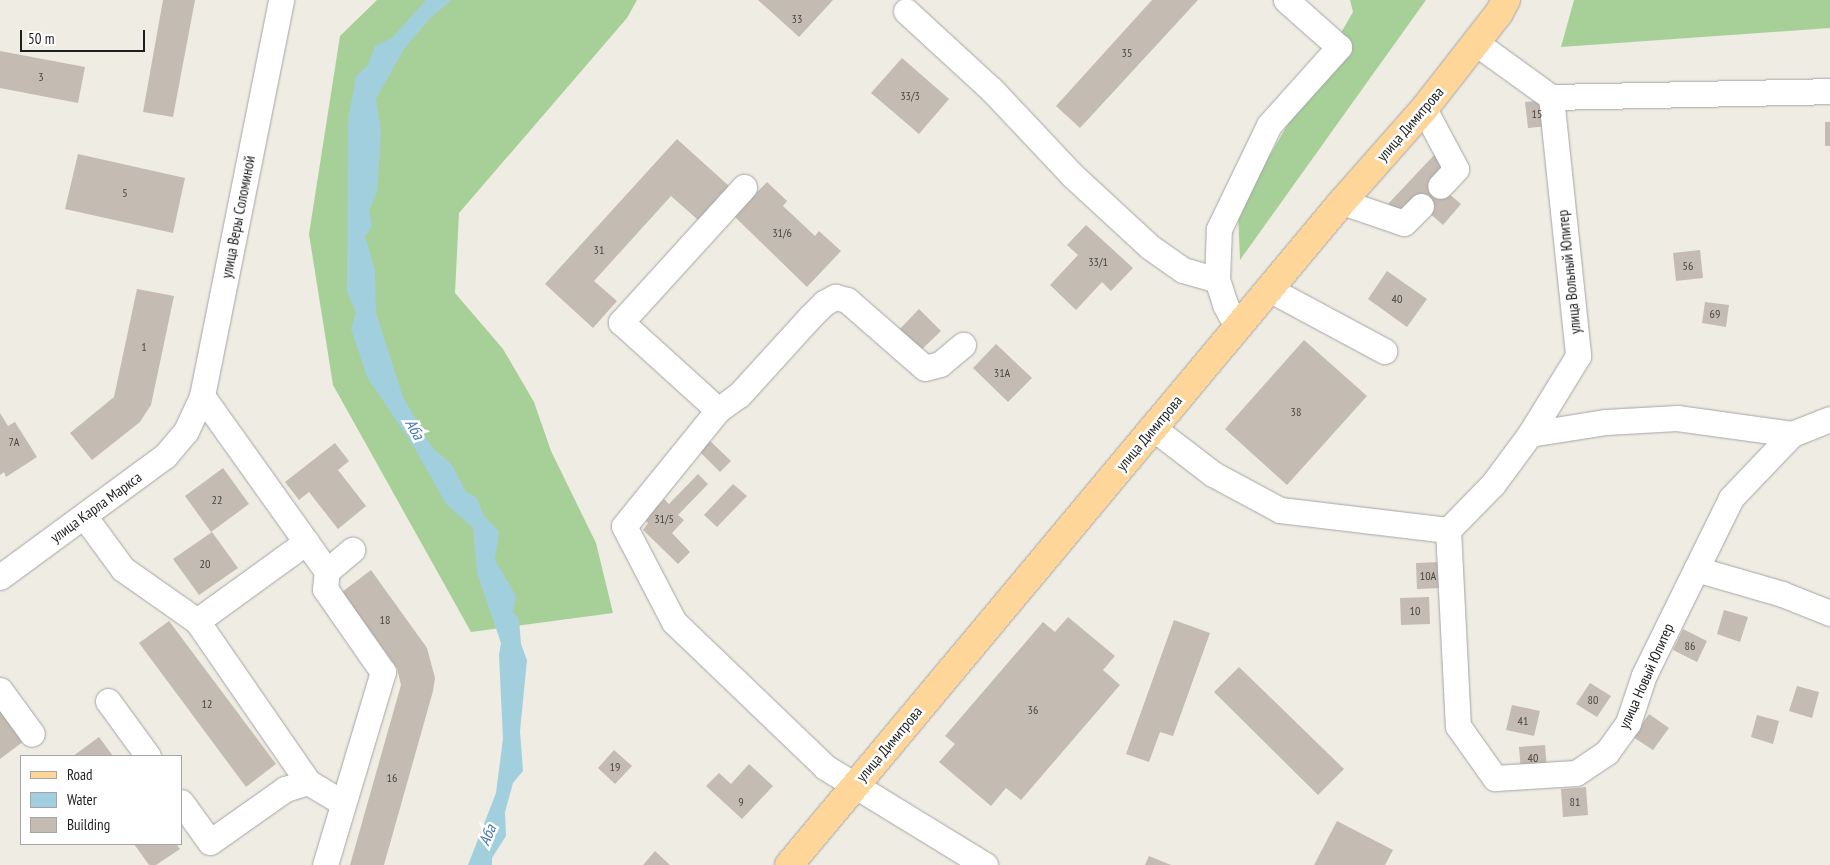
<!DOCTYPE html>
<meta charset="utf-8">
<style>
body{margin:0}
#map{position:relative;width:1830px;height:865px;overflow:hidden;background:#efece3;font-family:"PT Sans Narrow",sans-serif}
div>[style]{position:absolute}
.forest>*{inset:0;background:#a6d097}
.water>*{inset:0;background:#a2cfde}
.building>*{inset:0;background:#c4bbb3}
.roads{filter:drop-shadow(0 0 1px #a5a5a5) drop-shadow(0 0 1px #a5a5a5)}
.minor>*{height:25px;margin:-12.5px;padding:0 12.5px;transform-origin:12.5px;border-radius:12.5px;background:#fff}
.major>*{height:28px;margin:-14px;padding:0 14px;transform-origin:14px;border-radius:14px;background:#fed699}
span{translate:-50% -50%;white-space:nowrap;text-align:center;line-height:1.15;-webkit-text-stroke:5px #fff;paint-order:stroke}
.number-label{font-size:12px;color:#484543}
.number-label span{-webkit-text-stroke-width:0}
.street-label{font-size:15px;color:#1e1e1e}
.water-label{font-size:16px;color:#4878b0;font-style:italic}
.legend{position:absolute;left:20px;top:755px;width:162px;height:90px;box-sizing:border-box;background:#fff;border:1px solid #a5a5a5;margin:0;padding:6px 9px;list-style:none;font-size:15px;color:#1e1e1e}
.legend li{display:flex;align-items:center;gap:10px;height:25px}
.legend b{width:25px;border:1px solid #a5a5a5}
.scale{position:absolute;left:20px;top:30px;width:125px;height:22px;box-sizing:border-box;border:2px solid #1e1e1e;border-top:0;padding-left:6px;font-size:15px;line-height:18px;white-space:nowrap;color:#1e1e1e;-webkit-text-stroke:4px #fff;paint-order:stroke}
</style>
<div id="map">
<div class="forest">
<div style="clip-path:polygon(377px 0,637px 0,627px 18px,459px 213px,455px 293px,503px 349px,534px 402px,551px 451px,596px 543px,613px 613px,471px 632px,333px 385px,309px 234px,340px 36px)"></div>
<div style="clip-path:polygon(1350px 0,1426px 0,1240px 260px,1238px 210px,1353px 12px)"></div>
<div style="clip-path:polygon(1574px 0,1830px 0,1830px 28px,1561px 47px)"></div>
</div>
<div class="water">
<div style="clip-path:polygon(426px 0,452px 0,431px 17px,404px 49px,376px 99px,381px 131px,377px 192px,369px 211px,372px 226px,365px 236px,375px 270px,376px 313px,403px 397px,431px 446px,452px 465px,466px 492px,477px 498px,484px 516px,499px 531px,495px 560px,516px 596px,513px 612px,519px 619px,521px 644px,527px 660px,520px 731px,523px 771px,513px 783px,505px 812px,506px 836px,492px 858px,492px 865px,468px 865px,496px 793px,503px 739px,499px 655px,501px 643px,477px 573px,473px 528px,446px 504px,414px 447px,367px 377px,351px 329px,356px 313px,347px 292px,348px 120px,356px 76px,368px 65px,375px 46px,392px 38px)"></div>
</div>
<div class="building">
<div style="clip-path:polygon(163px 0,195px 0,173px 117px,143px 112px)"></div>
<div style="clip-path:polygon(758px 0,833px 0,799px 37px)"></div>
<div style="clip-path:polygon(1152px 0,1198px 0,1080px 128px,1056px 106px)"></div>
<div style="clip-path:polygon(0 51px,85px 67px,78px 103px,0 88px)"></div>
<div style="clip-path:polygon(902px 58px,949px 99px,919px 134px,871px 93px)"></div>
<div style="clip-path:polygon(1547px 100px,1549px 126px,1528px 128px,1525px 102px)"></div>
<div style="clip-path:polygon(1825px 122px,1830px 122px,1830px 146px,1825px 146px)"></div>
<div style="clip-path:polygon(677px 139px,729px 186px,698px 220px,671px 196px,594px 281px,617px 301px,593px 328px,545px 284px)"></div>
<div style="clip-path:polygon(1436px 153px,1451px 167px,1448px 193px,1461px 204px,1443px 225px,1419px 204px,1405px 219px,1388px 204px)"></div>
<div style="clip-path:polygon(78px 154px,185px 178px,173px 233px,65px 209px)"></div>
<div style="clip-path:polygon(767px 182px,787px 201px,783px 206px,815px 236px,819px 231px,841px 251px,807px 287px,734px 216px)"></div>
<div style="clip-path:polygon(1086px 225px,1133px 268px,1111px 291px,1102px 282px,1076px 310px,1050px 285px,1078px 255px,1067px 245px)"></div>
<div style="clip-path:polygon(1700px 250px,1703px 278px,1676px 281px,1673px 253px)"></div>
<div style="clip-path:polygon(1387px 271px,1427px 299px,1407px 327px,1368px 299px)"></div>
<div style="clip-path:polygon(137px 289px,174px 296px,151px 405px,140px 422px,92px 460px,70px 433px,114px 397px)"></div>
<div style="clip-path:polygon(1705px 302px,1729px 305px,1726px 327px,1702px 323px)"></div>
<div style="clip-path:polygon(919px 309px,941px 331px,917px 354px,896px 333px)"></div>
<div style="clip-path:polygon(1304px 340px,1367px 396px,1287px 485px,1225px 429px)"></div>
<div style="clip-path:polygon(996px 344px,1032px 378px,1008px 402px,973px 368px)"></div>
<div style="clip-path:polygon(0 413px,8px 426px,15px 422px,37px 457px,6px 477px,4px 472px,0 475px)"></div>
<div style="clip-path:polygon(708px 439px,731px 461px,720px 472px,698px 450px)"></div>
<div style="clip-path:polygon(335px 443px,349px 461px,338px 470px,366px 506px,338px 529px,309px 492px,299px 500px,285px 482px)"></div>
<div style="clip-path:polygon(223px 468px,249px 504px,211px 532px,185px 496px)"></div>
<div style="clip-path:polygon(698px 474px,708px 484px,678px 515px,684px 520px,672px 533px,690px 552px,678px 564px,643px 530px,648px 523px,644px 519px,664px 499px,669px 504px)"></div>
<div style="clip-path:polygon(733px 484px,747px 496px,717px 527px,704px 515px)"></div>
<div style="clip-path:polygon(212px 532px,238px 568px,199px 595px,173px 559px)"></div>
<div style="clip-path:polygon(1439px 562px,1440px 588px,1417px 589px,1416px 563px)"></div>
<div style="clip-path:polygon(371px 570px,427px 648px,435px 678px,433px 691px,384px 865px,350px 865px,401px 685px,397px 668px,342px 592px)"></div>
<div style="clip-path:polygon(1429px 597px,1430px 624px,1401px 625px,1400px 598px)"></div>
<div style="clip-path:polygon(1724px 610px,1748px 617px,1740px 642px,1717px 634px)"></div>
<div style="clip-path:polygon(1068px 617px,1115px 656px,1103px 670px,1120px 685px,1021px 800px,1006px 788px,991px 806px,939px 762px,955px 744px,945px 736px,1043px 622px,1055px 632px)"></div>
<div style="clip-path:polygon(1174px 620px,1210px 633px,1173px 736px,1160px 732px,1149px 762px,1126px 754px)"></div>
<div style="clip-path:polygon(169px 621px,276px 764px,246px 787px,139px 643px)"></div>
<div style="clip-path:polygon(1683px 629px,1707px 641px,1697px 662px,1673px 650px)"></div>
<div style="clip-path:polygon(1239px 667px,1344px 769px,1318px 795px,1214px 692px)"></div>
<div style="clip-path:polygon(1590px 683px,1611px 696px,1597px 717px,1576px 704px)"></div>
<div style="clip-path:polygon(1797px 686px,1819px 692px,1812px 718px,1789px 711px)"></div>
<div style="clip-path:polygon(1512px 705px,1540px 711px,1534px 736px,1506px 730px)"></div>
<div style="clip-path:polygon(0 709px,24px 741px,0 759px)"></div>
<div style="clip-path:polygon(1649px 714px,1669px 728px,1653px 750px,1633px 737px)"></div>
<div style="clip-path:polygon(1757px 715px,1779px 721px,1773px 744px,1751px 737px)"></div>
<div style="clip-path:polygon(99px 737px,113px 756px,73px 756px)"></div>
<div style="clip-path:polygon(1545px 745px,1547px 770px,1521px 772px,1519px 747px)"></div>
<div style="clip-path:polygon(614px 750px,632px 766px,615px 784px,598px 768px)"></div>
<div style="clip-path:polygon(749px 764px,773px 786px,742px 819px,706px 786px,719px 773px,731px 784px)"></div>
<div style="clip-path:polygon(1586px 787px,1588px 815px,1563px 817px,1561px 789px)"></div>
<div style="clip-path:polygon(1337px 821px,1393px 850px,1385px 865px,1314px 865px)"></div>
<div style="clip-path:polygon(134px 844px,176px 844px,180px 849px,156px 865px,149px 865px)"></div>
<div style="clip-path:polygon(655px 851px,670px 865px,643px 865px)"></div>
<div style="clip-path:polygon(1149px 856px,1171px 865px,1145px 865px)"></div>
</div>
<div class="roads">
<div class="minor">
<div style="left:906px;top:11px;width:117px;rotate:42.6deg"></div>
<div style="left:992px;top:90px;width:117px;rotate:46.7deg"></div>
<div style="left:1072px;top:175px;width:106px;rotate:42.7deg"></div>
<div style="left:1150px;top:247px;width:40px;rotate:34.9deg"></div>
<div style="left:1183px;top:270px;width:35px;rotate:16deg"></div>
<div style="left:1476px;top:43px;width:92px;rotate:35.8deg"></div>
<div style="left:1551px;top:97px;width:260px;rotate:84deg"></div>
<div style="left:1578px;top:356px;width:92px;rotate:121.6deg"></div>
<div style="left:1551px;top:97px;width:279px;rotate:-1.2deg"></div>
<div style="left:1424px;top:109px;width:68px;rotate:61.9deg"></div>
<div style="left:1456px;top:169px;width:23px;rotate:133deg"></div>
<div style="left:744px;top:187px;width:183px;rotate:132.3deg"></div>
<div style="left:621px;top:322px;width:131px;rotate:42.2deg"></div>
<div style="left:718px;top:410px;width:149px;rotate:129deg"></div>
<div style="left:624px;top:526px;width:108px;rotate:62.5deg"></div>
<div style="left:674px;top:622px;width:209px;rotate:43.8deg"></div>
<div style="left:825px;top:767px;width:188px;rotate:31.5deg"></div>
<div style="left:1342px;top:202px;width:65px;rotate:18.7deg"></div>
<div style="left:1404px;top:223px;width:24px;rotate:-45deg"></div>
<div style="left:1269px;top:289px;width:131px;rotate:28.3deg"></div>
<div style="left:1237px;top:327px;width:26px;rotate:-118deg"></div>
<div style="left:1225px;top:304px;width:25px;rotate:-108deg"></div>
<div style="left:1217px;top:280px;width:51px;rotate:-87.8deg"></div>
<div style="left:1219px;top:229px;width:115px;rotate:-64.3deg"></div>
<div style="left:1269px;top:125px;width:105px;rotate:-48.1deg"></div>
<div style="left:1339px;top:47px;width:71px;rotate:-138.4deg"></div>
<div style="left:202px;top:396px;width:215px;rotate:54.5deg"></div>
<div style="left:718px;top:410px;width:26px;rotate:-36deg"></div>
<div style="left:739px;top:395px;width:105px;rotate:-47.7deg"></div>
<div style="left:810px;top:317px;width:20px;rotate:-45deg"></div>
<div style="left:824px;top:303px;width:13px;rotate:-29deg"></div>
<div style="left:835px;top:297px;width:12px;rotate:14deg"></div>
<div style="left:847px;top:300px;width:103px;rotate:41.1deg"></div>
<div style="left:925px;top:368px;width:16px;rotate:-15deg"></div>
<div style="left:940px;top:364px;width:30px;rotate:-40deg"></div>
<div style="left:1153px;top:428px;width:76px;rotate:37.5deg"></div>
<div style="left:1213px;top:474px;width:76px;rotate:28.2deg"></div>
<div style="left:1280px;top:510px;width:169px;rotate:6.8deg"></div>
<div style="left:1448px;top:530px;width:196px;rotate:87.1deg"></div>
<div style="left:1458px;top:726px;width:64px;rotate:54.6deg"></div>
<div style="left:1495px;top:778px;width:81px;rotate:-3.5deg"></div>
<div style="left:1576px;top:773px;width:37px;rotate:-34deg"></div>
<div style="left:1607px;top:752px;width:36px;rotate:-54deg"></div>
<div style="left:1628px;top:723px;width:51px;rotate:-71.6deg"></div>
<div style="left:1644px;top:675px;width:197px;rotate:-63.8deg"></div>
<div style="left:1731px;top:498px;width:88px;rotate:-46.4deg"></div>
<div style="left:1792px;top:434px;width:41px;rotate:-21.5deg"></div>
<div style="left:84px;top:516px;width:66px;rotate:53.7deg"></div>
<div style="left:123px;top:569px;width:90px;rotate:35.1deg"></div>
<div style="left:197px;top:621px;width:196px;rotate:55.4deg"></div>
<div style="left:308px;top:782px;width:41px;rotate:31deg"></div>
<div style="left:1448px;top:530px;width:64px;rotate:-45.6deg"></div>
<div style="left:1493px;top:484px;width:62px;rotate:-53.5deg"></div>
<div style="left:1530px;top:434px;width:77px;rotate:-9deg"></div>
<div style="left:1606px;top:422px;width:71px;rotate:-3.2deg"></div>
<div style="left:1677px;top:418px;width:116px;rotate:7.9deg"></div>
<div style="left:1696px;top:569px;width:90px;rotate:16.2deg"></div>
<div style="left:1782px;top:594px;width:52px;rotate:21.6deg"></div>
<div style="left:0;top:577px;width:205px;rotate:-36.3deg"></div>
<div style="left:165px;top:456px;width:33px;rotate:-50deg"></div>
<div style="left:186px;top:431px;width:38px;rotate:-65deg"></div>
<div style="left:202px;top:396px;width:404px;rotate:-78.7deg"></div>
<div style="left:197px;top:621px;width:135px;rotate:-35.9deg"></div>
<div style="left:0;top:690px;width:54px;rotate:54deg"></div>
<div style="left:108px;top:701px;width:68px;rotate:54deg"></div>
<div style="left:181px;top:802px;width:49px;rotate:54.1deg"></div>
<div style="left:210px;top:842px;width:92px;rotate:-35.2deg"></div>
<div style="left:285px;top:789px;width:24px;rotate:-17deg"></div>
<div style="left:325px;top:865px;width:202px;rotate:-73.3deg"></div>
<div style="left:383px;top:672px;width:101px;rotate:-124.9deg"></div>
<div style="left:325px;top:589px;width:18px;rotate:-84deg"></div>
<div style="left:327px;top:571px;width:33px;rotate:-40deg"></div>
</div>
<div class="major">
<div style="left:789px;top:865px;width:863px;rotate:-50.17deg"></div>
<div style="left:1342px;top:202px;width:124px;rotate:-48.6deg"></div>
<div style="left:1424px;top:109px;width:122px;rotate:-52deg"></div>
<div style="left:1499px;top:13px;width:15px;rotate:-62deg"></div>
</div>
</div>
<div class="number-label">
<span style="left:797px;top:19px">33</span>
<span style="left:1127px;top:53px">35</span>
<span style="left:41px;top:77px">3</span>
<span style="left:910px;top:96px">33/3</span>
<span style="left:1537px;top:114px">15</span>
<span style="left:125px;top:193px">5</span>
<span style="left:782px;top:233px">31/6</span>
<span style="left:599px;top:250px">31</span>
<span style="left:1098px;top:262px">33/1</span>
<span style="left:1688px;top:266px">56</span>
<span style="left:1397px;top:299px">40</span>
<span style="left:1715px;top:314px">69</span>
<span style="left:144px;top:347px">1</span>
<span style="left:1002px;top:373px">31А</span>
<span style="left:1296px;top:412px">38</span>
<span style="left:14px;top:442px">7А</span>
<span style="left:217px;top:500px">22</span>
<span style="left:664px;top:519px">31/5</span>
<span style="left:205px;top:564px">20</span>
<span style="left:1428px;top:576px">10А</span>
<span style="left:1415px;top:611px">10</span>
<span style="left:385px;top:620px">18</span>
<span style="left:1690px;top:646px">86</span>
<span style="left:1593px;top:700px">80</span>
<span style="left:207px;top:704px">12</span>
<span style="left:1033px;top:710px">36</span>
<span style="left:1523px;top:721px">41</span>
<span style="left:1533px;top:758px">40</span>
<span style="left:615px;top:767px">19</span>
<span style="left:392px;top:778px">16</span>
<span style="left:741px;top:802px">9</span>
<span style="left:1575px;top:802px">81</span>
</div>
<div class="street-label">
<span style="left:1410px;top:124px;rotate:-49deg">улица Димитрова</span>
<span style="left:238px;top:217px;rotate:-79deg">улица Веры Соломиной</span>
<span style="left:1569px;top:272px;rotate:-96deg">улица Вольный Юпитер</span>
<span style="left:1149px;top:433px;rotate:-50deg">улица Димитрова</span>
<span style="left:96px;top:507px;rotate:-36deg">улица Карла Маркса</span>
<span style="left:1646px;top:676px;rotate:-66deg">улица Новый Юпитер</span>
<span style="left:889px;top:744px;rotate:-50deg">улица Димитрова</span>
</div>
<div class="water-label">
<span style="left:415px;top:429px;rotate:61deg">Аба</span>
<span style="left:487px;top:835px;rotate:-68deg">Аба</span>
</div>
<ul class="legend">
<li><b style="height:6px;background:#fed699"></b>Road</li>
<li><b style="height:14px;background:#a2cfde"></b>Water</li>
<li><b style="height:14px;background:#c4bbb3"></b>Building</li>
</ul>
<div class="scale">50 m</div>
</div>
